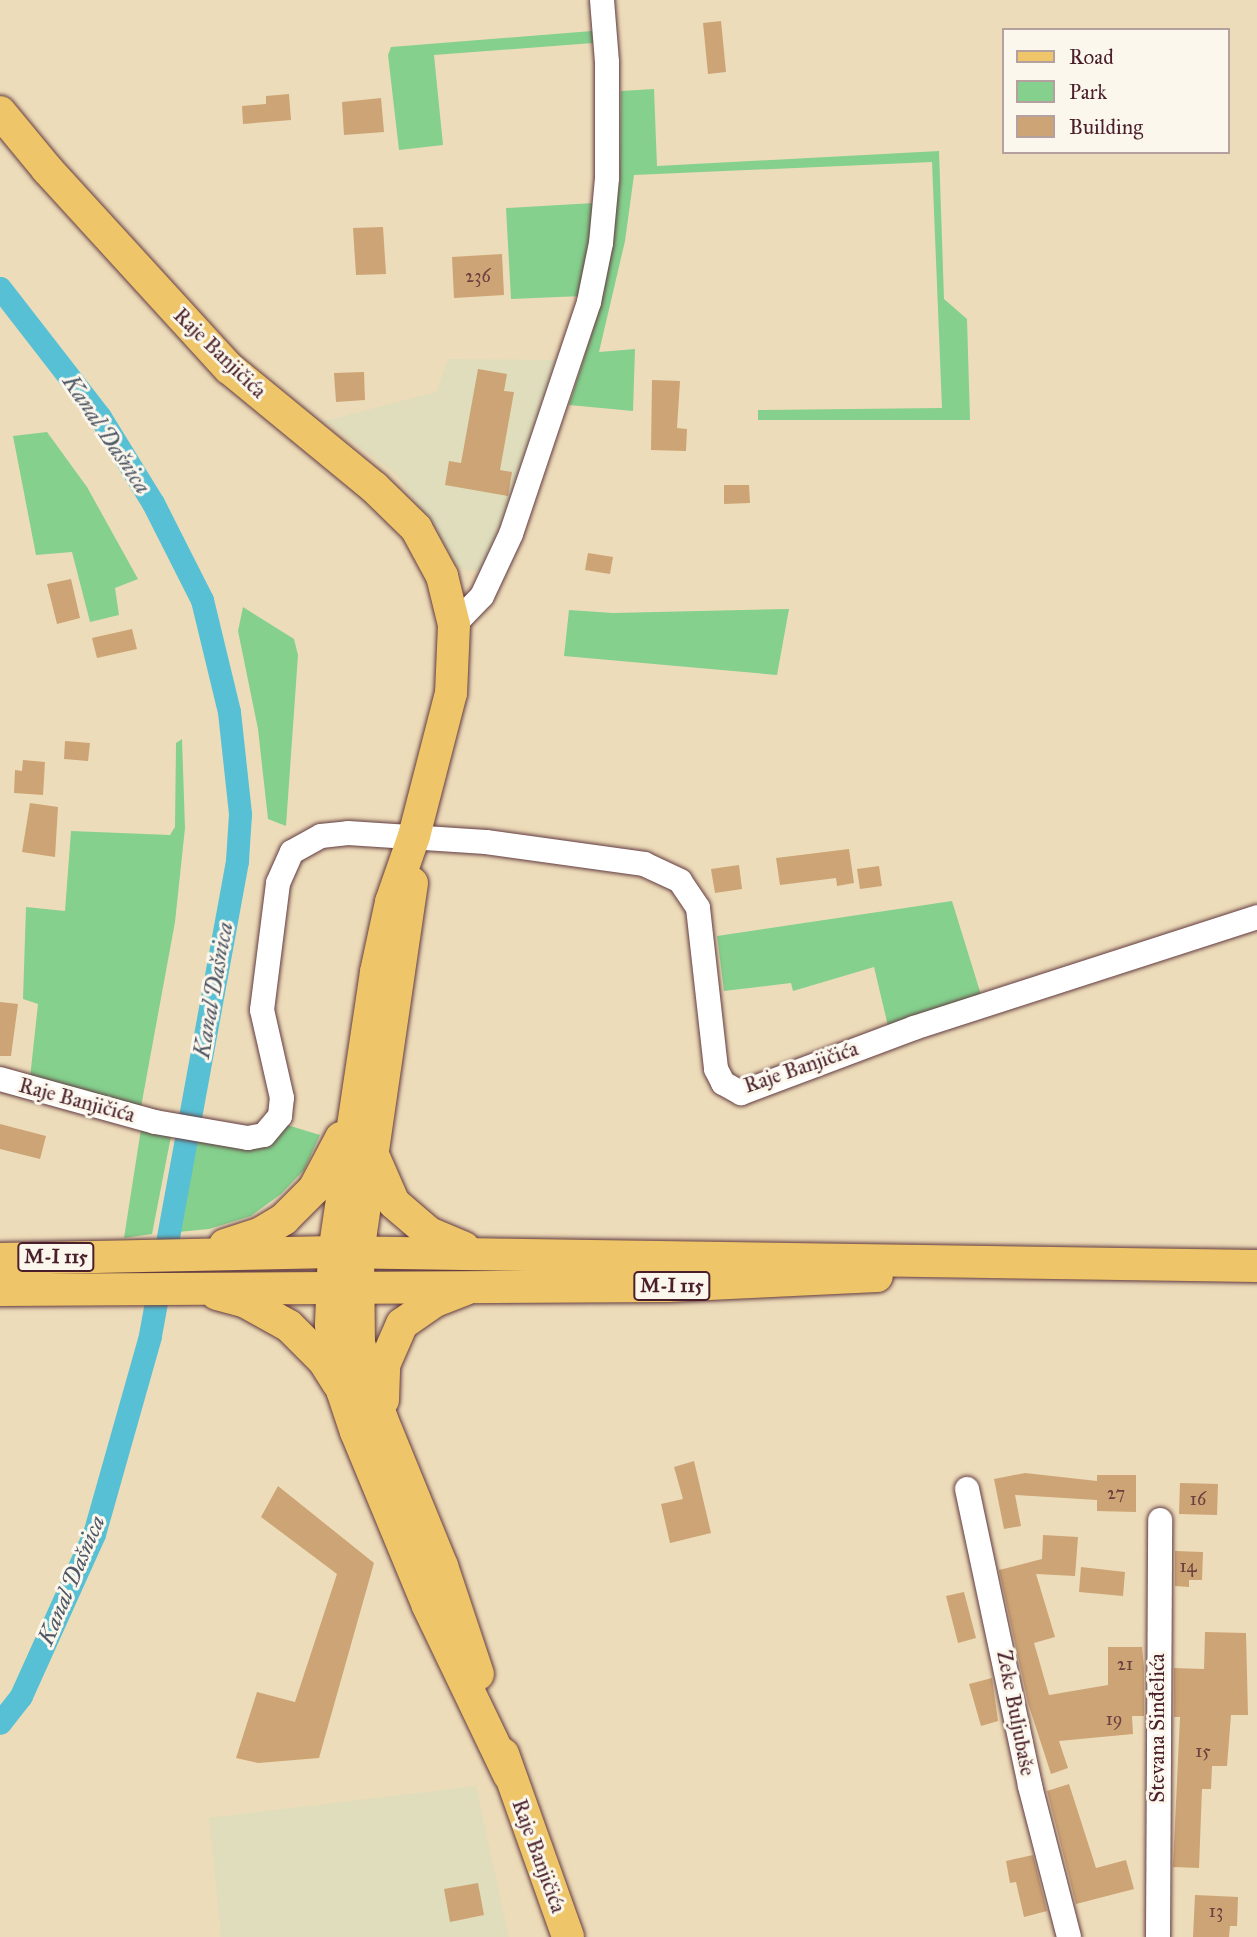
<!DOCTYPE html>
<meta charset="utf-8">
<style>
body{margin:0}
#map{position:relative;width:1257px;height:1937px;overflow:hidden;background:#eddcb9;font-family:"IM FELL Great Primer",serif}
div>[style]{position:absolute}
.built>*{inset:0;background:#dfddbb}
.green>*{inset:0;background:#85d08d}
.canal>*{height:23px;margin:-11.5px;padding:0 11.5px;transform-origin:11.5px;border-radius:11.5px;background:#57c0d4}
.building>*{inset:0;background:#cda475}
.roads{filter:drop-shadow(0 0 2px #623b40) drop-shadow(0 0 2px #623b40)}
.minor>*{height:24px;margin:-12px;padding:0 12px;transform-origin:12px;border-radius:12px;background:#fff}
.major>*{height:32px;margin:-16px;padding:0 16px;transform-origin:16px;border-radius:16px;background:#eec569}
span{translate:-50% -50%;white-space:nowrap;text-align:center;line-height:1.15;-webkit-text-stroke:6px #fbf7ec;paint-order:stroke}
.number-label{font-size:18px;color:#6b403e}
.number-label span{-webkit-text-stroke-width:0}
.shield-label span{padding:2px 5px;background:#fbf7ec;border:2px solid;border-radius:5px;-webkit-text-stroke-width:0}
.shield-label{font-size:19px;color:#4a1f2b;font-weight:700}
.street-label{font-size:21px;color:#4a1f2b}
.water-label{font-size:23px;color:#4f5766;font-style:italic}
.legend{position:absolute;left:1002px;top:28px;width:228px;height:126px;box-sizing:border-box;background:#fbf7ec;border:2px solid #b4a19f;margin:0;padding:9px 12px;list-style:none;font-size:21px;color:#4a1f2b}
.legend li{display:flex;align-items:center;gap:14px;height:35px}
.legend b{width:35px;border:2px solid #b4a19f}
</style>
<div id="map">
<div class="built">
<div style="clip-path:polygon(448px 359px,556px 360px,511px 508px,481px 572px,460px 569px,397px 475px,325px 421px,436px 392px)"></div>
<div style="clip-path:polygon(476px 1786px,509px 1937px,221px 1937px,209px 1818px)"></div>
</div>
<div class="green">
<div style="clip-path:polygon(592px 31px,593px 43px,434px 55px,443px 145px,399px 150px,388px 55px,391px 47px)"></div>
<div style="clip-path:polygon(654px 89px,657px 166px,939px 151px,944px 299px,967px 319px,970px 420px,758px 420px,758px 410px,942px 408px,932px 162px,634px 175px,625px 241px,599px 352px,635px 349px,633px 411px,569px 405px,597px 317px,610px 255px,620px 177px,621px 91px)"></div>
<div style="clip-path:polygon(594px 203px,582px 296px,511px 299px,506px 208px)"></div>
<div style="clip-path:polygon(47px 432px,87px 487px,138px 579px,115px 588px,119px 615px,90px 622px,72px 552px,36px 555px,13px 436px)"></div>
<div style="clip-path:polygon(243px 607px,294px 639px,298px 655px,286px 826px,268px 819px,258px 729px,238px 631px)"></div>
<div style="clip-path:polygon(789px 609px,777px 675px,564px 656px,569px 610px,613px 613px)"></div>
<div style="clip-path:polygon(182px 739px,185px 828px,175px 922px,141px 1107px,30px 1078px,38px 1004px,23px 999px,26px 907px,65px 911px,71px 831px,170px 835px,175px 827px,176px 743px)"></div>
<div style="clip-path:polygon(952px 901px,982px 998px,888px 1026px,874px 967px,793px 991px,791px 983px,724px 991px,717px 936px)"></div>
<div style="clip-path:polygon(284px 1124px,320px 1135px,304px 1170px,281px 1194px,251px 1216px,209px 1229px,178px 1232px,198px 1135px)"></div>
<div style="clip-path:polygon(141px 1129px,171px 1136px,152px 1234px,124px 1238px)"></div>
</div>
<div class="canal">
<div style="left:0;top:288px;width:163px;rotate:52.2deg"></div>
<div style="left:100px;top:417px;width:101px;rotate:58.4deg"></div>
<div style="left:153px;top:503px;width:109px;rotate:63.2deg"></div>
<div style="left:202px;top:600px;width:115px;rotate:76.4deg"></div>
<div style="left:229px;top:712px;width:103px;rotate:83.8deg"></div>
<div style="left:240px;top:814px;width:47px;rotate:93.7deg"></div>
<div style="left:237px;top:861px;width:483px;rotate:100.4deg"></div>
<div style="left:150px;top:1336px;width:206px;rotate:105.8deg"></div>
<div style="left:94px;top:1534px;width:178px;rotate:114.3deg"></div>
<div style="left:21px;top:1696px;width:34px;rotate:128deg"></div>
</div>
<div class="building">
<div style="clip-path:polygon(721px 21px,726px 72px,708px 74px,703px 23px)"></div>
<div style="clip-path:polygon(289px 94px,291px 120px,243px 124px,242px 106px,266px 104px,266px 96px)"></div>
<div style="clip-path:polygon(381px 98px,384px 132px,344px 135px,342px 102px)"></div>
<div style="clip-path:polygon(383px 227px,386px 274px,356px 275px,353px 228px)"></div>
<div style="clip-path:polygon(502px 254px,504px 295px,454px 298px,452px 257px)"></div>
<div style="clip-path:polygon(478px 369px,507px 374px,504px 391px,514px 392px,500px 470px,512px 472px,508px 496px,445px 485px,449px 461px,461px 463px)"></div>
<div style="clip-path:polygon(364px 372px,365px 400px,336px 402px,334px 373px)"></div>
<div style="clip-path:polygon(652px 380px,680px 381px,677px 428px,687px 429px,686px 451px,651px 450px)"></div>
<div style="clip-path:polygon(724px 485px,749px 485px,750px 503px,724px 504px)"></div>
<div style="clip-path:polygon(588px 553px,613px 557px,610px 574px,585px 570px)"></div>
<div style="clip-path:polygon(71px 579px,80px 618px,57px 624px,47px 584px)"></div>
<div style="clip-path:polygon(132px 629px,137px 649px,97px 658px,92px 638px)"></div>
<div style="clip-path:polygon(65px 741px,90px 743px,88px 761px,64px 759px)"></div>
<div style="clip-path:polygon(23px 760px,45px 762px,43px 795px,14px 793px,15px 770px,22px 771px)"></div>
<div style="clip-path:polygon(30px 803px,58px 807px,55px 857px,22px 852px)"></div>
<div style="clip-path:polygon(849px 849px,854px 883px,837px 886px,836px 878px,780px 885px,776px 858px)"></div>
<div style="clip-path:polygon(739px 865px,742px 889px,715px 893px,711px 869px)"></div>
<div style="clip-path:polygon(879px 866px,882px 886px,860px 889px,857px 869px)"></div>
<div style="clip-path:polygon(0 1002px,18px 1004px,11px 1056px,0 1056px)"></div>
<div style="clip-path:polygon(0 1124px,46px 1136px,40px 1159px,0 1149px)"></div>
<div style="clip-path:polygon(694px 1461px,711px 1533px,670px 1543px,661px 1504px,683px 1499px,674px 1467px)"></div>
<div style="clip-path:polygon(1025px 1473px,1097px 1481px,1097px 1475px,1136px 1475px,1136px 1512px,1097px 1511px,1097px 1500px,1015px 1495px,1021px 1526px,1004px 1529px,994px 1479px)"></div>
<div style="clip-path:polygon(1180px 1483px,1218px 1484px,1217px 1515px,1179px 1514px)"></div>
<div style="clip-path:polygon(278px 1486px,374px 1563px,319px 1758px,258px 1763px,236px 1758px,257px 1692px,295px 1702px,337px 1574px,261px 1517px)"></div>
<div style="clip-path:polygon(1043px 1535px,1078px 1537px,1075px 1576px,1036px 1574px,1055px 1637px,1034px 1643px,1049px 1695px,1108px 1685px,1108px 1647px,1142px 1647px,1144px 1667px,1144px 1716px,1132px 1716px,1133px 1734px,1059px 1741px,1068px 1768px,1051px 1774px,1028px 1703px,999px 1570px,1042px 1559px)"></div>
<div style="clip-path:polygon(1175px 1551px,1203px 1552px,1202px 1580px,1189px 1580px,1189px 1587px,1175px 1586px)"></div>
<div style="clip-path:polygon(1081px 1567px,1125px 1572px,1123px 1596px,1079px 1592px)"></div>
<div style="clip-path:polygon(964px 1592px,976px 1638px,958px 1643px,946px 1596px)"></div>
<div style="clip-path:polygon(1205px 1632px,1246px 1633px,1248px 1715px,1231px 1715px,1227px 1766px,1212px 1766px,1211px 1789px,1202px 1789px,1199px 1868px,1173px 1867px,1180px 1717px,1174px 1717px,1174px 1668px,1204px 1669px)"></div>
<div style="clip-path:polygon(992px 1678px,998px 1721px,981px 1726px,969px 1684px)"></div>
<div style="clip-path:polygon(1069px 1784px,1096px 1868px,1126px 1860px,1134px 1889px,1076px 1904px,1047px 1791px)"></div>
<div style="clip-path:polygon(1033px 1855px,1047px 1911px,1024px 1917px,1016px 1882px,1010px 1883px,1006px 1861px)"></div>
<div style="clip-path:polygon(478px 1883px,484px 1915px,450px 1922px,444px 1889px)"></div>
<div style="clip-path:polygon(1195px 1895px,1238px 1897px,1237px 1926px,1230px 1926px,1229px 1937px,1193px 1937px)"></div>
</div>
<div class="roads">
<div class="minor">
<div style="left:454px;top:625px;width:40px;rotate:-46deg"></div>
<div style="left:482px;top:596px;width:68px;rotate:-64.9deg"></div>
<div style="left:511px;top:534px;width:245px;rotate:-71.4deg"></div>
<div style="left:589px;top:302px;width:60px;rotate:-78.5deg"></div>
<div style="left:601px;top:243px;width:65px;rotate:-84.7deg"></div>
<div style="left:607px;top:178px;width:116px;rotate:-90deg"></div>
<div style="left:607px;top:62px;width:62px;rotate:-94.6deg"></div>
<div style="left:0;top:1079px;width:161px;rotate:15.5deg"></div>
<div style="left:155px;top:1122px;width:94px;rotate:9.8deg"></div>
<div style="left:248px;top:1138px;width:16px;rotate:-11deg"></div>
<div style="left:264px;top:1135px;width:25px;rotate:-50deg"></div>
<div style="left:280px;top:1116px;width:18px;rotate:-84deg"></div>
<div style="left:282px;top:1098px;width:90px;rotate:-102.8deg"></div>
<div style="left:262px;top:1010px;width:128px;rotate:-82.8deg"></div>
<div style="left:278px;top:883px;width:34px;rotate:-66deg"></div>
<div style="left:292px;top:852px;width:33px;rotate:-29deg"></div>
<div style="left:321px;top:836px;width:27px;rotate:-6deg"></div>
<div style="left:348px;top:833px;width:138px;rotate:3.7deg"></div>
<div style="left:486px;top:842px;width:160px;rotate:7.9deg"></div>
<div style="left:644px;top:864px;width:40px;rotate:25deg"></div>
<div style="left:680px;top:881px;width:32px;rotate:56deg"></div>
<div style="left:698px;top:908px;width:162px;rotate:83.6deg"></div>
<div style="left:716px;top:1069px;width:16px;rotate:63deg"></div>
<div style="left:723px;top:1083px;width:21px;rotate:29deg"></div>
<div style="left:741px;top:1093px;width:185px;rotate:-20.6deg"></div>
<div style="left:914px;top:1028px;width:361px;rotate:-17.9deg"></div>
<div style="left:967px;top:1489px;width:304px;rotate:78deg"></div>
<div style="left:1030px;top:1786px;width:156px;rotate:75.5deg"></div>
<div style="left:1158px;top:1937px;width:417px;rotate:-89.7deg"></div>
</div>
<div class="major">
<div style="left:0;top:112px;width:74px;rotate:50.5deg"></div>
<div style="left:47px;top:169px;width:270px;rotate:47.6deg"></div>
<div style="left:229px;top:368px;width:188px;rotate:39.4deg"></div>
<div style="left:374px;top:487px;width:59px;rotate:44.3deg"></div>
<div style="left:416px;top:528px;width:55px;rotate:61.6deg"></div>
<div style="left:442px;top:576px;width:50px;rotate:76.2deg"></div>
<div style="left:454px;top:625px;width:68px;rotate:92.5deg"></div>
<div style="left:451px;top:693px;width:148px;rotate:104.5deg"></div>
<div style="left:414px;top:836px;width:70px;rotate:109.2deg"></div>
<div style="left:391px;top:902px;width:72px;rotate:102.1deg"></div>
<div style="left:376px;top:972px;width:283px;rotate:98.5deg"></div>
<div style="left:334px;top:1252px;width:73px;rotate:92.4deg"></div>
<div style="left:331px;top:1325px;width:66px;rotate:80.4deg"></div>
<div style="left:342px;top:1390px;width:44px;rotate:71.6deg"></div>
<div style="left:356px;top:1432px;width:188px;rotate:67.5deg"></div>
<div style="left:428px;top:1606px;width:187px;rotate:64.4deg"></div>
<div style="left:412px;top:883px;width:373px;rotate:98.3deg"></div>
<div style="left:358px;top:1252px;width:91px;rotate:89.4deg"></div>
<div style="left:359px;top:1343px;width:79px;rotate:73.2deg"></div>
<div style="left:382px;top:1419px;width:159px;rotate:67.8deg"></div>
<div style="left:442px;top:1566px;width:114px;rotate:71.6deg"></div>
<div style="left:373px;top:1155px;width:52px;rotate:66.4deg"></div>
<div style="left:394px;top:1203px;width:46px;rotate:40.6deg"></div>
<div style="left:429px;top:1233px;width:38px;rotate:23deg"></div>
<div style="left:225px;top:1245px;width:38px;rotate:-18deg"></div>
<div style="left:261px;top:1233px;width:27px;rotate:-31deg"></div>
<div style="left:284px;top:1219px;width:42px;rotate:-45deg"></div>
<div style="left:314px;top:1189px;width:58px;rotate:-62.1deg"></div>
<div style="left:0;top:1259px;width:334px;rotate:-1.2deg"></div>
<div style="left:334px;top:1252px;width:923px;rotate:0.87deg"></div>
<div style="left:0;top:1290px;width:667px;rotate:-0.34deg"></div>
<div style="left:667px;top:1286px;width:210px;rotate:-2.7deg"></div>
<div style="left:217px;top:1294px;width:28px;rotate:15deg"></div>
<div style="left:244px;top:1301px;width:51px;rotate:29.1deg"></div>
<div style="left:289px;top:1326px;width:49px;rotate:45deg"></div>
<div style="left:324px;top:1361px;width:26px;rotate:58deg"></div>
<div style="left:383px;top:1400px;width:35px;rotate:-88deg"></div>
<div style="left:384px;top:1365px;width:45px;rotate:-66.3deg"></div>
<div style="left:402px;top:1324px;width:40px;rotate:-34.9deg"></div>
<div style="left:435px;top:1301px;width:31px;rotate:-21deg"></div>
<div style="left:503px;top:1754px;width:194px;rotate:70.4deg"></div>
</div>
</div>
<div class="number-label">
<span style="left:478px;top:276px">236</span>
<span style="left:1116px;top:1493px">27</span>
<span style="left:1198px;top:1499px">16</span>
<span style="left:1188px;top:1566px">14</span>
<span style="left:1125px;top:1664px">21</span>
<span style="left:1114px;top:1719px">19</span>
<span style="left:1203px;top:1751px">15</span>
<span style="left:1216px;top:1911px">13</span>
</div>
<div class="shield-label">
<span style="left:56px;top:1257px">M-I 115</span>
<span style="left:672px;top:1286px">M-I 115</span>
</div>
<div class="street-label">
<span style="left:220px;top:353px;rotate:44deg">Raje Banjičića</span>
<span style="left:801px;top:1067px;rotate:-19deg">Raje Banjičića</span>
<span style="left:77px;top:1100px;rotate:15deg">Raje Banjičića</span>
<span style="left:1016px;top:1713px;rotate:79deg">Zeke Buljubaše</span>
<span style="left:1157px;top:1728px;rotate:-90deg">Stevana Sinđelića</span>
<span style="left:539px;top:1856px;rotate:70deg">Raje Banjičića</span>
</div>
<div class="water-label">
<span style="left:107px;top:434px;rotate:56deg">Kanal Dašnica</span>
<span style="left:213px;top:990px;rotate:-80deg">Kanal Dašnica</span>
<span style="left:71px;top:1580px;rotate:-67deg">Kanal Dašnica</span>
</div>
<ul class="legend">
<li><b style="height:9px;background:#eec569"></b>Road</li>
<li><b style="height:19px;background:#85d08d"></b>Park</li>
<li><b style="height:19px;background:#cda475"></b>Building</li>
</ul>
</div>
